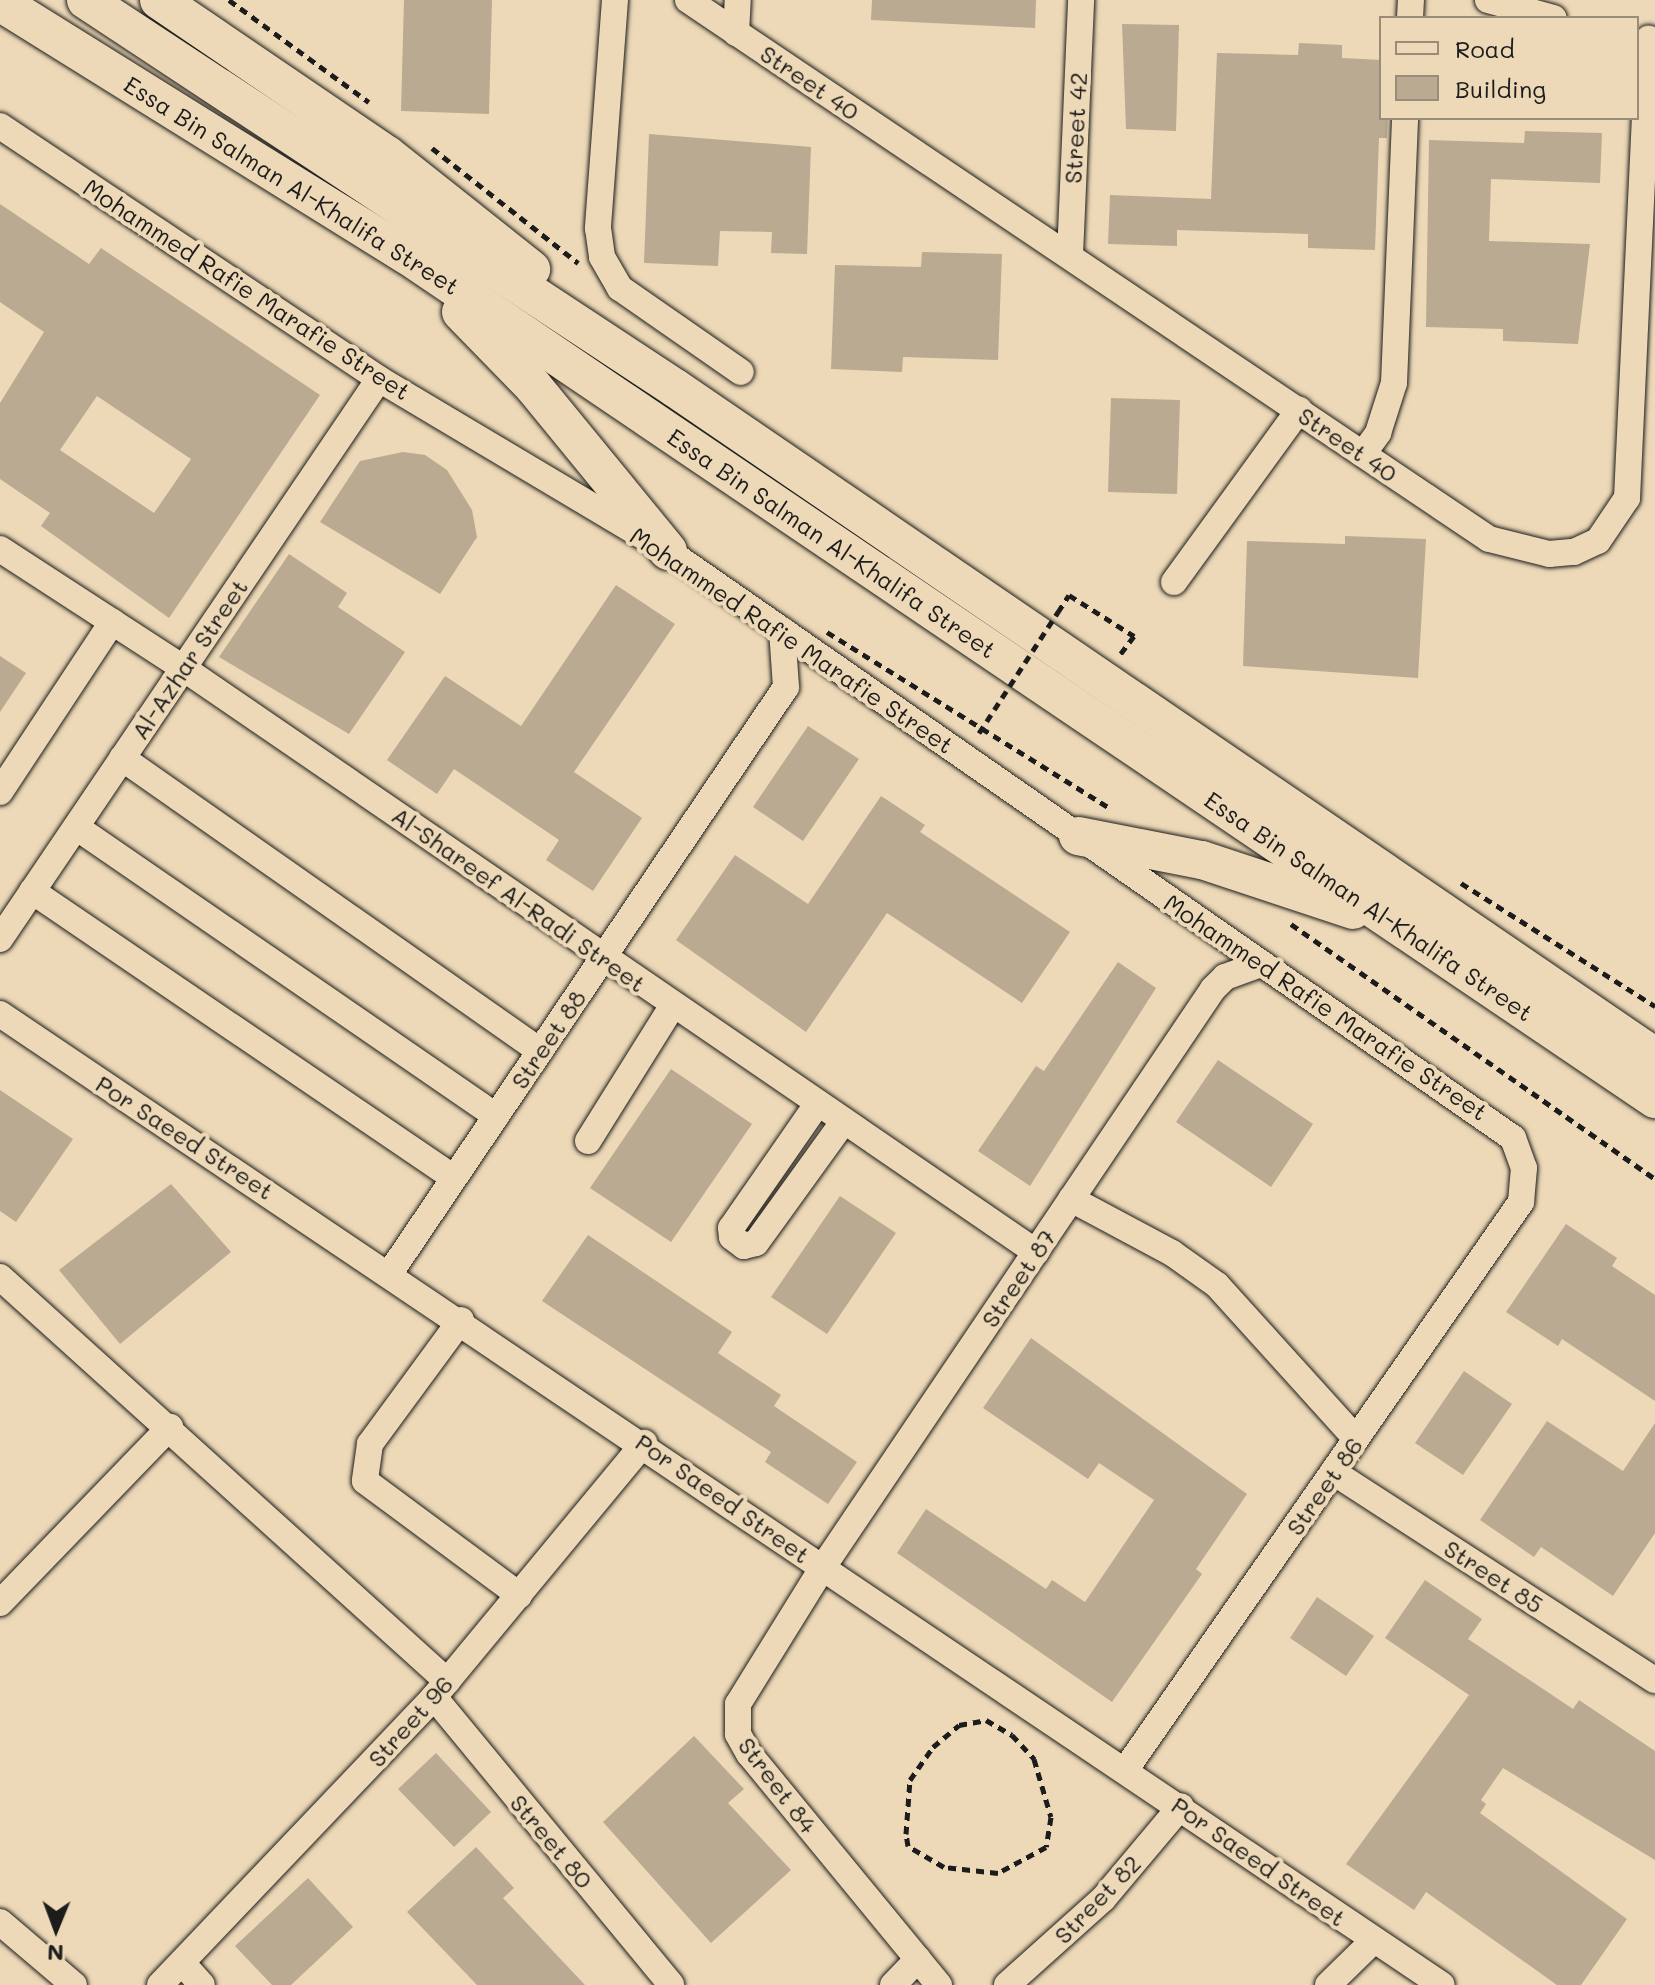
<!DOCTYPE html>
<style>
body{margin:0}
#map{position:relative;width:1655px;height:1985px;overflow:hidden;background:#edd9b7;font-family:Mali,sans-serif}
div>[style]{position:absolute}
.building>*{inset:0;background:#b9aa91}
.path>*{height:5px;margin-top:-2.5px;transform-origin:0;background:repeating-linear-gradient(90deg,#1c1c1c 0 8px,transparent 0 14px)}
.roads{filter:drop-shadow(0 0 2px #1c1c1c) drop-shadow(0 0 2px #1c1c1c)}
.minor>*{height:26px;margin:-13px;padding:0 13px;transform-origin:13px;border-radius:13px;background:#edd9b7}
.highway>*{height:38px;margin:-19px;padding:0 19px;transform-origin:19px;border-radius:19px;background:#edd9b7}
.path-bridge>*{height:5px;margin-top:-2.5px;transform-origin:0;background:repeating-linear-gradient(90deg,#1c1c1c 0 8px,transparent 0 14px)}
span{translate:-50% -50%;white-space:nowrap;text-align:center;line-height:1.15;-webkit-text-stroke:8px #edd9b7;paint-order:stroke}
.street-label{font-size:24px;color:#1c1c1c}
.legend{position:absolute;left:1379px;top:16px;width:260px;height:104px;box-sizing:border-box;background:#edd9b7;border:2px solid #998d79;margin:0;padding:10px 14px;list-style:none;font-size:24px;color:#1c1c1c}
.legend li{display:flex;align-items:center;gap:16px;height:40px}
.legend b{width:40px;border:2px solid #998d79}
.north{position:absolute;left:16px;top:1889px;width:80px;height:80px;-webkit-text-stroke:6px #edd9b7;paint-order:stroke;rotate:181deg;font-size:22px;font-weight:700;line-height:32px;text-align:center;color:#1c1c1c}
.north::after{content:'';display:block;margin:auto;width:28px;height:36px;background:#1c1c1c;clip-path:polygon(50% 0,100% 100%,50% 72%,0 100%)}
</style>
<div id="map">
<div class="building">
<div style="clip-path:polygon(404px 0,492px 0,489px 114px,401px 111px)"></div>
<div style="clip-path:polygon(872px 0,1036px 0,1035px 28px,871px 20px)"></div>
<div style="clip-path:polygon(1122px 24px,1179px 25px,1176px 131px,1126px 129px)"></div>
<div style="clip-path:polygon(1299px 43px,1342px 45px,1342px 58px,1381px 60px,1381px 118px,1388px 118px,1387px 138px,1379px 138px,1375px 250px,1308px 248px,1308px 234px,1177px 230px,1177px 246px,1108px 244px,1110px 195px,1211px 199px,1217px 53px,1298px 55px)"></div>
<div style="clip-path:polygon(1525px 131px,1602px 133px,1600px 183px,1491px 179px,1489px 241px,1590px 244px,1578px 344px,1503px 341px,1503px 329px,1426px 327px,1429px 140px,1524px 143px)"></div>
<div style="clip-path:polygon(649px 134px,811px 147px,807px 254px,771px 253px,772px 232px,720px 231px,718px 266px,644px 263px)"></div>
<div style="clip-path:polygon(evenodd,0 204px,89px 264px,101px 248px,320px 395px,169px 618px,41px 526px,50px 513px,0 479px,0 403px,44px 332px,0 302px,0 204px,97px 396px,191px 459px,154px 513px,60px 450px,97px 396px)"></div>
<div style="clip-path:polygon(922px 252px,1002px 254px,998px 360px,903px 357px,902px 372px,831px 369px,835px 265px,921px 267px)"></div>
<div style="clip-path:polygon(1111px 398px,1180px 400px,1177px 494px,1108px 492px)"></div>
<div style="clip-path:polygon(403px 452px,425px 455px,447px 470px,472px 510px,477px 537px,440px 594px,320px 522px,360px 461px)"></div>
<div style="clip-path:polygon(1345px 536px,1426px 539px,1418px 678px,1243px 666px,1247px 541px,1345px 544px)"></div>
<div style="clip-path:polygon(289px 554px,347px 593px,338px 607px,405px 652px,349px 734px,219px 657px)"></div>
<div style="clip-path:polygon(616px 585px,675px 624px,574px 772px,642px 818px,593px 891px,546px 860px,559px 840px,454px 769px,437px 794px,387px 760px,445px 676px,521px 726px)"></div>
<div style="clip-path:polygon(0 656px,26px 673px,0 712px)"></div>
<div style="clip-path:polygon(808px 726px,859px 759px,803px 841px,753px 807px)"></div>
<div style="clip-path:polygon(881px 796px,925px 825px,920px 832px,1070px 932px,1022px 1003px,887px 913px,806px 1032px,676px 940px,735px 855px,808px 904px)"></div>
<div style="clip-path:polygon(1118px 962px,1156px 988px,1030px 1186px,978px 1151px,1036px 1066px,1044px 1071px)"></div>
<div style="clip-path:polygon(1218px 1060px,1313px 1124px,1271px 1187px,1176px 1122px)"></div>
<div style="clip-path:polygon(671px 1069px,752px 1124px,671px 1242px,590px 1188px)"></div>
<div style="clip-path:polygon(0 1090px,73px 1139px,16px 1222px,0 1211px)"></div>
<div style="clip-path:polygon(171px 1184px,231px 1252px,120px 1344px,59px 1270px)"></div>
<div style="clip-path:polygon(840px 1196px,896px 1233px,827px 1334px,771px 1297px)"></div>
<div style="clip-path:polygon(1566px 1224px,1617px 1258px,1612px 1266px,1655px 1295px,1655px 1401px,1562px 1339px,1558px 1346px,1506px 1312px)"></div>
<div style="clip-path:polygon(588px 1235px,732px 1332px,718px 1353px,781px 1395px,774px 1406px,857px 1462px,828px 1504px,765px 1462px,771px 1452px,542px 1301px)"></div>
<div style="clip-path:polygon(1031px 1338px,1247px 1494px,1196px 1569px,1202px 1574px,1112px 1702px,897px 1553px,926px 1509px,1046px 1589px,1052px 1580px,1085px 1602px,1154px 1500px,1099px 1463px,1088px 1479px,983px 1408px)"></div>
<div style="clip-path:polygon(1464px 1371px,1512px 1404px,1463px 1475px,1415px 1443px)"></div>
<div style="clip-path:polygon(1547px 1421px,1623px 1471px,1655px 1423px,1655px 1533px,1613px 1596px,1541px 1547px,1534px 1557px,1480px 1520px)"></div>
<div style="clip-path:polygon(1425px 1580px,1482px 1619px,1468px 1639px,1573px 1709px,1579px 1700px,1655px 1751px,1655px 1860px,1503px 1768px,1481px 1800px,1486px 1804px,1480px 1813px,1627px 1919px,1581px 1985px,1557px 1985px,1426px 1892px,1414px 1910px,1346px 1864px,1469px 1695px,1385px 1638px)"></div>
<div style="clip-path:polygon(1317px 1597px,1374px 1636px,1346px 1676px,1290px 1638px)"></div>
<div style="clip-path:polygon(694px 1736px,744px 1789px,728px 1803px,791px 1870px,711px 1943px,603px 1822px)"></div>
<div style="clip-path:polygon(436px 1753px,491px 1812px,454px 1847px,398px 1789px)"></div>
<div style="clip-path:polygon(476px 1847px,514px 1888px,503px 1898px,585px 1985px,477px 1985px,407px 1912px)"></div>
<div style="clip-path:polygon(308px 1878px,353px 1927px,291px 1985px,272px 1985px,235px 1946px)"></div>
</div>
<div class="path">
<div style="left:229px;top:0;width:173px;rotate:36.1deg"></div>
<div style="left:432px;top:148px;width:186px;rotate:38.2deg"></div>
<div style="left:1058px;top:612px;width:20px;rotate:-57deg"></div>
<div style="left:1069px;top:595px;width:77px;rotate:32.2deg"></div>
<div style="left:1134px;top:636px;width:26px;rotate:127deg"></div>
<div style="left:827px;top:632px;width:335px;rotate:31.9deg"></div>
<div style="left:1461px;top:883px;width:230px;rotate:32.4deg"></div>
<div style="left:1291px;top:924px;width:444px;rotate:35deg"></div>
<div style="left:986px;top:1720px;width:30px;rotate:30deg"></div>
<div style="left:1012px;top:1735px;width:33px;rotate:47deg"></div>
<div style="left:1034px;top:1759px;width:60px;rotate:73.7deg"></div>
<div style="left:1051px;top:1817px;width:30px;rotate:99deg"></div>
<div style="left:1046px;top:1847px;width:55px;rotate:151.6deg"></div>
<div style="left:998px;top:1873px;width:54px;rotate:-173.7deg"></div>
<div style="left:944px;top:1867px;width:42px;rotate:-149.7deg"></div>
<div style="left:908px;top:1846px;width:12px;rotate:-99deg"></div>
<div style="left:906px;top:1834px;width:54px;rotate:-85.8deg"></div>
<div style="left:910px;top:1780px;width:40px;rotate:-55.1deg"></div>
<div style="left:933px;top:1747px;width:34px;rotate:-40deg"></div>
<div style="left:959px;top:1725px;width:27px;rotate:-10deg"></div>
</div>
<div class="roads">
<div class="minor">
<div style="left:615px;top:0;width:229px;rotate:94.3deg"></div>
<div style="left:598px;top:228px;width:29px;rotate:82deg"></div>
<div style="left:602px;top:257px;width:36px;rotate:60deg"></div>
<div style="left:620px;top:288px;width:147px;rotate:34.8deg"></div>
<div style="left:688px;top:0;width:965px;rotate:33.94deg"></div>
<div style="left:1489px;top:539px;width:62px;rotate:14deg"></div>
<div style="left:1549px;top:554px;width:25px;rotate:-5deg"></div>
<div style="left:1574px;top:552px;width:26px;rotate:-25deg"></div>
<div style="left:1598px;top:541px;width:52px;rotate:-56deg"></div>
<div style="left:1627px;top:498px;width:460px;rotate:-87.3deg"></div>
<div style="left:1488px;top:0;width:68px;rotate:15.3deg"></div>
<div style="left:1410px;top:18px;width:18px;rotate:-87deg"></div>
<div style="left:736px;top:33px;width:33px;rotate:-87deg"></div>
<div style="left:0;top:126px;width:456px;rotate:33.7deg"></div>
<div style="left:379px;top:379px;width:336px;rotate:30.8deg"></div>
<div style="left:668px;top:551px;width:1029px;rotate:34.79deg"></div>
<div style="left:1513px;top:1138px;width:32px;rotate:70deg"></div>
<div style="left:1524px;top:1168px;width:34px;rotate:95deg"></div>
<div style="left:1521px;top:1202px;width:691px;rotate:124.86deg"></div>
<div style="left:1070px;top:255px;width:255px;rotate:-87.5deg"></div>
<div style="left:1363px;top:454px;width:26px;rotate:-54deg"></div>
<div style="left:1378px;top:433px;width:52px;rotate:-72.3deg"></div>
<div style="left:1394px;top:383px;width:265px;rotate:-87.6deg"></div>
<div style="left:0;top:549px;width:218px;rotate:33deg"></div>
<div style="left:183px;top:668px;width:1034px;rotate:34.4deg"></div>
<div style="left:1174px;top:582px;width:213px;rotate:-54deg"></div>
<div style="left:122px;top:758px;width:510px;rotate:35.03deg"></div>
<div style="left:0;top:792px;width:204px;rotate:-56.6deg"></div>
<div style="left:76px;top:827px;width:510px;rotate:34.53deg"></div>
<div style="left:32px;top:891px;width:510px;rotate:34.22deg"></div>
<div style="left:0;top:939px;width:676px;rotate:-55.91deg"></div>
<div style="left:0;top:1014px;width:1738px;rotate:33.96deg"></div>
<div style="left:818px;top:1103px;width:152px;rotate:124.8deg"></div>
<div style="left:731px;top:1228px;width:9px;rotate:84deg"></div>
<div style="left:732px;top:1237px;width:15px;rotate:37deg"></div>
<div style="left:744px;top:1246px;width:12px;rotate:-14deg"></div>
<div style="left:756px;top:1243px;width:150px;rotate:-54.2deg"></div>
<div style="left:588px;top:1141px;width:160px;rotate:-58deg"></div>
<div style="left:1071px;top:1199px;width:115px;rotate:28.1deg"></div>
<div style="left:1172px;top:1253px;width:55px;rotate:35.4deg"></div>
<div style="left:1217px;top:1285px;width:207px;rotate:47.9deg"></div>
<div style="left:390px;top:1273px;width:707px;rotate:-55.95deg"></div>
<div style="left:786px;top:687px;width:57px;rotate:-94deg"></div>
<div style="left:0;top:1277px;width:603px;rotate:42.11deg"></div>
<div style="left:461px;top:1320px;width:154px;rotate:126.3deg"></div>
<div style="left:370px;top:1444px;width:37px;rotate:98deg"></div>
<div style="left:365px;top:1481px;width:192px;rotate:36.5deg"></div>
<div style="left:1333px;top:1472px;width:383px;rotate:32.9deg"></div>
<div style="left:0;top:1603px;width:245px;rotate:-46deg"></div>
<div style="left:434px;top:1697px;width:373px;rotate:50.5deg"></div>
<div style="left:0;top:1922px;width:97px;rotate:40.4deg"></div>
<div style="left:183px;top:1964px;width:28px;rotate:48deg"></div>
<div style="left:160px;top:1985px;width:398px;rotate:-46.4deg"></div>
<div style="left:434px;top:1697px;width:330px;rotate:-50.4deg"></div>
<div style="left:893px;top:1985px;width:36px;rotate:-46deg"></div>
<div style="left:939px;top:1985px;width:299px;rotate:-129.4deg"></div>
<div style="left:749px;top:1754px;width:23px;rotate:-119deg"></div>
<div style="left:738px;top:1734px;width:30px;rotate:-90deg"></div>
<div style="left:738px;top:1704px;width:161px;rotate:-58.2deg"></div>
<div style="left:823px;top:1567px;width:697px;rotate:-55.99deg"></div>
<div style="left:1213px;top:989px;width:17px;rotate:-45deg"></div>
<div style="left:1225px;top:977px;width:35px;rotate:-20deg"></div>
<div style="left:1007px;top:1985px;width:129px;rotate:-41.9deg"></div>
<div style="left:1103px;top:1899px;width:121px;rotate:-50deg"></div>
<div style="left:1328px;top:1985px;width:64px;rotate:-44.4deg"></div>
</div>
<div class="highway">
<div style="left:86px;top:0;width:705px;rotate:33.37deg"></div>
<div style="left:675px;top:388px;width:1187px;rotate:34.32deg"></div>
<div style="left:159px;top:0;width:276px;rotate:34.2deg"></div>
<div style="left:387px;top:155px;width:184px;rotate:38.4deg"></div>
<div style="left:0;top:2px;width:479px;rotate:31.9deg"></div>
<div style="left:407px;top:255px;width:1507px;rotate:34.07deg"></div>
<div style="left:461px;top:312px;width:103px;rotate:45.8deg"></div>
<div style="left:533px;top:386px;width:213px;rotate:50.7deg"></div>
<div style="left:1078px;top:836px;width:126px;rotate:11deg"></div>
<div style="left:1202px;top:860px;width:159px;rotate:18.3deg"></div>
</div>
</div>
<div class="path-bridge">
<div style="left:979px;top:733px;width:145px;rotate:-56.9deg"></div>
</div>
<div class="street-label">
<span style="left:810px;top:82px;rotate:34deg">Street 40</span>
<span style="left:1075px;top:128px;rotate:-87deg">Street 42</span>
<span style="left:292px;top:185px;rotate:32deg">Essa Bin Salman Al-Khalifa Street</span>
<span style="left:247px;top:289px;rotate:33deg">Mohammed Rafie Marafie Street</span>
<span style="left:1348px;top:444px;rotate:34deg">Street 40</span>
<span style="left:832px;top:543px;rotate:34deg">Essa Bin Salman Al-Khalifa Street</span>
<span style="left:792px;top:640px;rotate:34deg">Mohammed Rafie Marafie Street</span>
<span style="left:189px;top:659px;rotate:-56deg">Al-Azhar Street</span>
<span style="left:519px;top:899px;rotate:35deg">Al-Shareef Al-Radi Street</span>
<span style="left:1369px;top:906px;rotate:34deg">Essa Bin Salman Al-Khalifa Street</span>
<span style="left:1326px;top:1007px;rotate:34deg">Mohammed Rafie Marafie Street</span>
<span style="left:548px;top:1039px;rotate:-56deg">Street 88</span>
<span style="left:185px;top:1137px;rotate:33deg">Por Saeed Street</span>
<span style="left:1018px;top:1278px;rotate:-56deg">Street 87</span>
<span style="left:1324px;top:1486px;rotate:-55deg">Street 86</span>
<span style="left:723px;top:1498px;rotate:35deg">Por Saeed Street</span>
<span style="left:1494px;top:1576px;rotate:33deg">Street 85</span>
<span style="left:410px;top:1721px;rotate:-48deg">Street 96</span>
<span style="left:778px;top:1785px;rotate:53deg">Street 84</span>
<span style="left:552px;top:1841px;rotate:50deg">Street 80</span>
<span style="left:1259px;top:1861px;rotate:35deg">Por Saeed Street</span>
<span style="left:1097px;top:1899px;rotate:-46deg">Street 82</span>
</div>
<ul class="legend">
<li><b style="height:10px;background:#edd9b7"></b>Road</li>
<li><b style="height:22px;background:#b9aa91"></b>Building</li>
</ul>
<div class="north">N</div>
</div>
